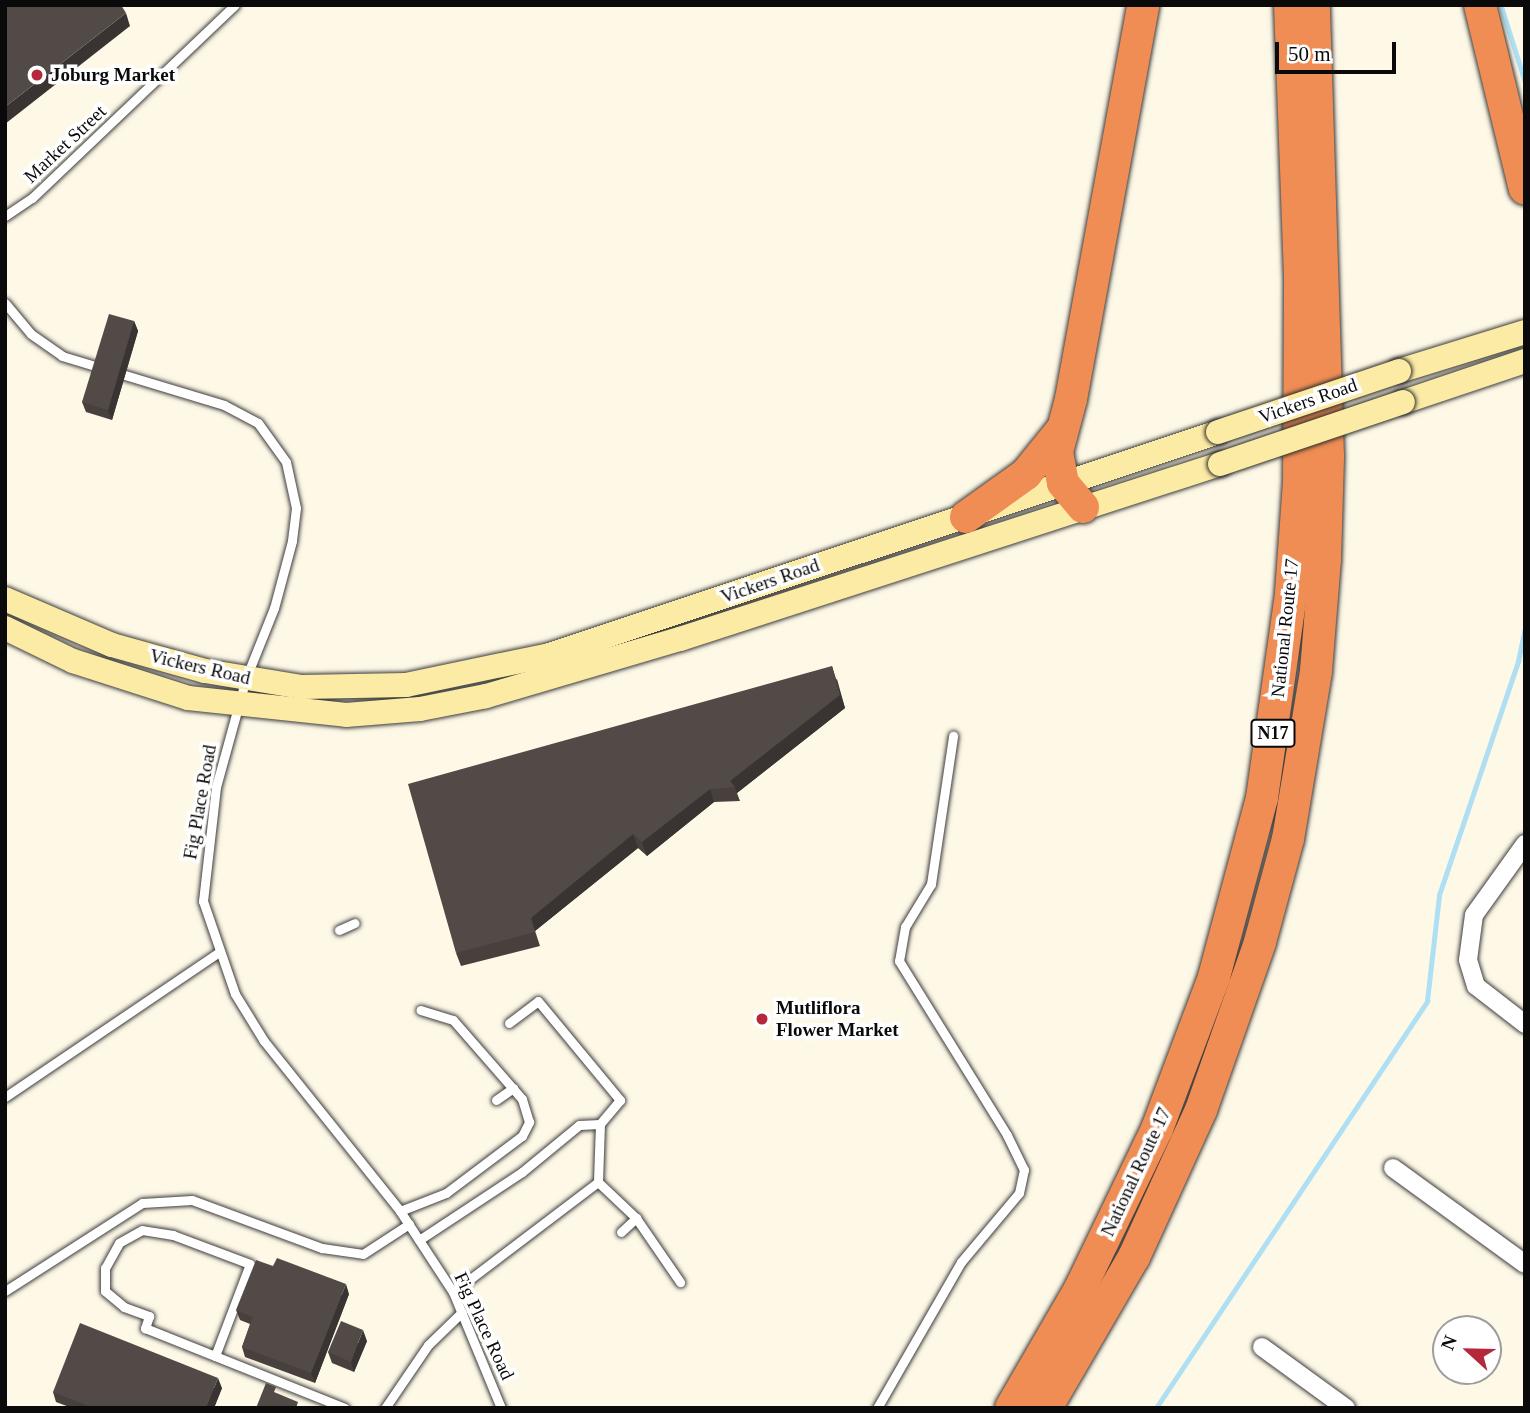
<!DOCTYPE html>
<style>
body{margin:0}
#map{position:relative;width:1530px;height:1413px;overflow:hidden;background:#fef8e7;font-family:Georgia,serif}
div>[style]{position:absolute}
.stream>*{height:4.5px;margin:-2.25px;padding:0 2.25px;transform-origin:2.25px;border-radius:2.25px;background:#aedff3}
.roads{filter:drop-shadow(0 0 2px #3d3d3d) drop-shadow(0 0 2px #3d3d3d)}
.lane>*{height:9px;margin:-4.5px;padding:0 4.5px;transform-origin:4.5px;border-radius:4.5px;background:#fff}
.street>*{height:18px;margin:-9px;padding:0 9px;transform-origin:9px;border-radius:9px;background:#fff}
.secondary>*{height:24px;margin:-12px;padding:0 12px;transform-origin:12px;border-radius:12px;background:#fceba4}
.highway>*{height:32px;margin:-16px;padding:0 16px;transform-origin:16px;border-radius:16px;background:#ef8d54}
.bridges{filter:drop-shadow(0 0 2px #2c2c2c) drop-shadow(0 0 2px #2c2c2c)}
.secondary-bridge>*{height:24px;margin:-12px;padding:0 12px;transform-origin:12px;border-radius:12px;background:#fceba4}
.wall>*{inset:0;background:#47403d}
.shaded-wall>*{inset:0;background:#393432}
.building>*{inset:0;background:#524a47}
.dots>*{width:19px;height:19px;translate:-50% -50%;box-sizing:border-box;border:4px solid #fff;border-radius:50%}
span{translate:-50% -50%;white-space:nowrap;text-align:center;line-height:1.15;-webkit-text-stroke:7px #fff;paint-order:stroke}
.shield-label span{padding:2px 5px;background:#fff;border:2px solid;border-radius:5px;-webkit-text-stroke-width:0}
.shield-label{font-size:18px;color:#0a0a0a;font-weight:700}
.poi-label{font-size:19px;color:#0a0a0a;font-weight:700}
.left{translate:0 -50%;text-align:left}
.street-label{font-size:19px;color:#0a0a0a}
.frame{position:absolute;inset:0;border:7px solid #0a0a0a;pointer-events:none}
.north{position:absolute;left:1432px;top:1315px;width:70px;height:70px;box-sizing:border-box;background:#fff;border:2px solid #9d9d9d;border-radius:50%;rotate:292deg;font-size:19px;font-weight:700;line-height:28px;text-align:center;color:#0a0a0a}
.north::after{content:'';display:block;margin:auto;width:24px;height:32px;background:#b3283b;clip-path:polygon(50% 0,100% 100%,50% 72%,0 100%)}
.scale{position:absolute;left:1275px;top:42px;width:121px;height:32px;box-sizing:border-box;border:4px solid #0a0a0a;border-top:0;padding-left:9px;font-size:21px;line-height:24px;white-space:nowrap;color:#0a0a0a;-webkit-text-stroke:5px #fff;paint-order:stroke}
</style>
<div id="map">
<div class="stream">
<div style="left:1501px;top:5px;width:80px;rotate:72.5deg"></div>
<div style="left:1156px;top:1408px;width:489px;rotate:-56.3deg"></div>
<div style="left:1427px;top:1001px;width:107px;rotate:-83.5deg"></div>
<div style="left:1439px;top:895px;width:247px;rotate:-71.3deg"></div>
<div style="left:1518px;top:661px;width:33px;rotate:-78deg"></div>
</div>
<div class="roads">
<div class="lane">
<div style="left:5px;top:216px;width:32px;rotate:-34deg"></div>
<div style="left:32px;top:198px;width:280px;rotate:-43.6deg"></div>
<div style="left:5px;top:303px;width:40px;rotate:50deg"></div>
<div style="left:31px;top:334px;width:38px;rotate:35deg"></div>
<div style="left:62px;top:356px;width:169px;rotate:16.8deg"></div>
<div style="left:224px;top:405px;width:38px;rotate:28deg"></div>
<div style="left:258px;top:423px;width:48px;rotate:54.3deg"></div>
<div style="left:286px;top:462px;width:47px;rotate:77.7deg"></div>
<div style="left:296px;top:508px;width:33px;rotate:97deg"></div>
<div style="left:292px;top:541px;width:69px;rotate:105deg"></div>
<div style="left:274px;top:608px;width:75px;rotate:111.8deg"></div>
<div style="left:246px;top:678px;width:113px;rotate:105.4deg"></div>
<div style="left:216px;top:787px;width:115px;rotate:96.5deg"></div>
<div style="left:203px;top:901px;width:98px;rotate:71deg"></div>
<div style="left:235px;top:994px;width:55px;rotate:58.3deg"></div>
<div style="left:264px;top:1041px;width:218px;rotate:51.3deg"></div>
<div style="left:400px;top:1211px;width:97px;rotate:56.8deg"></div>
<div style="left:453px;top:1292px;width:126px;rotate:67.5deg"></div>
<div style="left:339px;top:930px;width:17px;rotate:-24deg"></div>
<div style="left:509px;top:1023px;width:36px;rotate:-37deg"></div>
<div style="left:538px;top:1001px;width:129px;rotate:50.4deg"></div>
<div style="left:620px;top:1100px;width:31px;rotate:130deg"></div>
<div style="left:600px;top:1124px;width:58px;rotate:92deg"></div>
<div style="left:5px;top:1097px;width:257px;rotate:-34.1deg"></div>
<div style="left:496px;top:1100px;width:21px;rotate:-35deg"></div>
<div style="left:598px;top:1182px;width:52px;rotate:43.5deg"></div>
<div style="left:636px;top:1218px;width:78px;rotate:55.5deg"></div>
<div style="left:400px;top:1211px;width:49px;rotate:-21.4deg"></div>
<div style="left:446px;top:1193px;width:95px;rotate:-36.9deg"></div>
<div style="left:522px;top:1136px;width:16px;rotate:-63deg"></div>
<div style="left:529px;top:1122px;width:24px;rotate:-107deg"></div>
<div style="left:522px;top:1099px;width:105px;rotate:-131.1deg"></div>
<div style="left:453px;top:1020px;width:34px;rotate:-163deg"></div>
<div style="left:621px;top:1232px;width:21px;rotate:-43deg"></div>
<div style="left:419px;top:1240px;width:123px;rotate:-33.4deg"></div>
<div style="left:522px;top:1172px;width:74px;rotate:-39.5deg"></div>
<div style="left:579px;top:1125px;width:21px;rotate:-3deg"></div>
<div style="left:5px;top:1291px;width:163px;rotate:-32.7deg"></div>
<div style="left:142px;top:1203px;width:50px;rotate:-3.4deg"></div>
<div style="left:192px;top:1200px;width:139px;rotate:20.3deg"></div>
<div style="left:322px;top:1248px;width:41px;rotate:8.3deg"></div>
<div style="left:363px;top:1254px;width:55px;rotate:-33.1deg"></div>
<div style="left:453px;top:1292px;width:182px;rotate:-37.2deg"></div>
<div style="left:215px;top:1356px;width:98px;rotate:-69.2deg"></div>
<div style="left:250px;top:1264px;width:82px;rotate:-159.4deg"></div>
<div style="left:173px;top:1235px;width:31px;rotate:-171deg"></div>
<div style="left:142px;top:1230px;width:26px;rotate:151deg"></div>
<div style="left:119px;top:1243px;width:29px;rotate:119deg"></div>
<div style="left:105px;top:1268px;width:23px;rotate:90deg"></div>
<div style="left:105px;top:1291px;width:25px;rotate:40deg"></div>
<div style="left:124px;top:1307px;width:27px;rotate:20deg"></div>
<div style="left:149px;top:1316px;width:13px;rotate:108deg"></div>
<div style="left:145px;top:1328px;width:215px;rotate:21.8deg"></div>
<div style="left:385px;top:1408px;width:76px;rotate:-55.7deg"></div>
<div style="left:428px;top:1345px;width:47px;rotate:-44.1deg"></div>
<div style="left:877px;top:1408px;width:168px;rotate:-60.1deg"></div>
<div style="left:961px;top:1262px;width:90px;rotate:-50deg"></div>
<div style="left:1019px;top:1193px;width:24px;rotate:-78deg"></div>
<div style="left:1024px;top:1170px;width:39px;rotate:-116deg"></div>
<div style="left:1007px;top:1135px;width:205px;rotate:-121.8deg"></div>
<div style="left:899px;top:961px;width:35px;rotate:-80deg"></div>
<div style="left:905px;top:927px;width:50px;rotate:-58.8deg"></div>
<div style="left:931px;top:884px;width:150px;rotate:-81.5deg"></div>
</div>
<div class="street">
<div style="left:1525px;top:844px;width:87px;rotate:125.7deg"></div>
<div style="left:1474px;top:915px;width:45px;rotate:97.6deg"></div>
<div style="left:1468px;top:960px;width:27px;rotate:73deg"></div>
<div style="left:1476px;top:986px;width:62px;rotate:37.8deg"></div>
<div style="left:1393px;top:1168px;width:163px;rotate:36deg"></div>
<div style="left:1262px;top:1347px;width:104px;rotate:36deg"></div>
</div>
<div class="secondary">
<div style="left:1399px;top:371px;width:132px;rotate:-17.2deg"></div>
<div style="left:1403px;top:402px;width:129px;rotate:-18.6deg"></div>
<div style="left:5px;top:599px;width:116px;rotate:23.3deg"></div>
<div style="left:112px;top:645px;width:97px;rotate:15.6deg"></div>
<div style="left:205px;top:671px;width:98px;rotate:9.4deg"></div>
<div style="left:302px;top:687px;width:104px;rotate:-1.1deg"></div>
<div style="left:406px;top:685px;width:146px;rotate:-11.8deg"></div>
<div style="left:549px;top:655px;width:705px;rotate:-18.43deg"></div>
<div style="left:5px;top:628px;width:76px;rotate:25.9deg"></div>
<div style="left:73px;top:661px;width:121px;rotate:17.8deg"></div>
<div style="left:188px;top:698px;width:159px;rotate:6.1deg"></div>
<div style="left:346px;top:715px;width:74px;rotate:-4.6deg"></div>
<div style="left:420px;top:709px;width:67px;rotate:-11.1deg"></div>
<div style="left:486px;top:696px;width:202px;rotate:-16.4deg"></div>
<div style="left:680px;top:639px;width:568px;rotate:-17.96deg"></div>
</div>
<div class="highway">
<div style="left:1480px;top:5px;width:189px;rotate:76.3deg"></div>
<div style="left:1083px;top:507px;width:31px;rotate:-130deg"></div>
<div style="left:1063px;top:483px;width:32px;rotate:-101deg"></div>
<div style="left:1057px;top:452px;width:55px;rotate:-75.2deg"></div>
<div style="left:1071px;top:399px;width:401px;rotate:-79.6deg"></div>
<div style="left:966px;top:517px;width:74px;rotate:-35.6deg"></div>
<div style="left:1026px;top:474px;width:54px;rotate:-51deg"></div>
<div style="left:1011px;top:1408px;width:138px;rotate:-59.9deg"></div>
<div style="left:1080px;top:1289px;width:178px;rotate:-64.3deg"></div>
<div style="left:1157px;top:1129px;width:162px;rotate:-69.4deg"></div>
<div style="left:1214px;top:977px;width:185px;rotate:-75deg"></div>
<div style="left:1262px;top:798px;width:207px;rotate:-81.9deg"></div>
<div style="left:1291px;top:593px;width:112px;rotate:-85.9deg"></div>
<div style="left:1299px;top:481px;width:204px;rotate:-89.7deg"></div>
<div style="left:1300px;top:277px;width:272px;rotate:-92.1deg"></div>
<div style="left:1046px;top:1408px;width:175px;rotate:-59.8deg"></div>
<div style="left:1134px;top:1257px;width:162px;rotate:-65.5deg"></div>
<div style="left:1201px;top:1110px;width:178px;rotate:-70.6deg"></div>
<div style="left:1260px;top:942px;width:107px;rotate:-74.8deg"></div>
<div style="left:1288px;top:839px;width:170px;rotate:-80.5deg"></div>
<div style="left:1316px;top:671px;width:111px;rotate:-85.4deg"></div>
<div style="left:1325px;top:560px;width:104px;rotate:-88.3deg"></div>
<div style="left:1328px;top:456px;width:451px;rotate:-91.8deg"></div>
</div>
</div>
<div class="bridges">
<div class="secondary-bridge">
<div style="left:1218px;top:432px;width:191px;rotate:-18.6deg"></div>
<div style="left:1220px;top:464px;width:193px;rotate:-18.7deg"></div>
</div>
</div>
<div class="wall">
<div style="clip-path:polygon(134px 321px,138px 331px,112px 420px,86px 412px,82px 402px)"></div>
<div style="clip-path:polygon(837px 679px,845px 708px,737px 793px,740px 801px,714px 802px,647px 856px,638px 848px,535px 931px,540px 946px,461px 966px,456px 953px)"></div>
<div style="clip-path:polygon(349px 1294px,315px 1383px,245px 1357px,242px 1347px,250px 1324px,240px 1320px,236px 1310px)"></div>
<div style="clip-path:polygon(367px 1341px,354px 1372px,332px 1363px,328px 1352px)"></div>
<div style="clip-path:polygon(222px 1388px,214px 1408px,72px 1408px,56px 1402px,53px 1392px)"></div>
</div>
<div class="shaded-wall">
<div style="clip-path:polygon(126px 13px,130px 26px,5px 124px,5px 107px)"></div>
<div style="clip-path:polygon(134px 321px,138px 331px,112px 420px,108px 410px)"></div>
<div style="clip-path:polygon(832px 666px,845px 708px,737px 793px,735px 787px,730px 781px)"></div>
<div style="clip-path:polygon(710px 789px,714px 802px,647px 856px,642px 842px)"></div>
<div style="clip-path:polygon(633px 834px,638px 848px,535px 931px,540px 946px,531px 918px)"></div>
<div style="clip-path:polygon(346px 1284px,349px 1294px,315px 1383px,311px 1373px)"></div>
<div style="clip-path:polygon(363px 1330px,367px 1341px,354px 1372px,351px 1362px)"></div>
<div style="clip-path:polygon(218px 1378px,222px 1388px,214px 1408px,206px 1408px)"></div>
</div>
<div class="building">
<div style="clip-path:polygon(5px 5px,121px 5px,126px 13px,5px 107px)"></div>
<div style="clip-path:polygon(109px 314px,134px 321px,108px 410px,82px 402px)"></div>
<div style="clip-path:polygon(832px 666px,840px 695px,730px 781px,735px 787px,710px 789px,642px 842px,633px 834px,531px 918px,535px 932px,456px 953px,408px 784px)"></div>
<div style="clip-path:polygon(277px 1258px,346px 1284px,311px 1373px,242px 1347px,253px 1317px,236px 1310px,256px 1260px,273px 1266px)"></div>
<div style="clip-path:polygon(341px 1321px,363px 1330px,351px 1362px,328px 1352px)"></div>
<div style="clip-path:polygon(80px 1323px,218px 1378px,206px 1408px,93px 1408px,53px 1392px)"></div>
<div style="clip-path:polygon(266px 1383px,276px 1387px,274px 1392px,298px 1402px,296px 1408px,256px 1408px)"></div>
</div>
<div class="dots">
<div style="left:37px;top:75px;background:#b3283b"></div>
<div style="left:762px;top:1019px;background:#b3283b"></div>
</div>
<div class="shield-label">
<span style="left:1273px;top:733px">N17</span>
</div>
<div class="poi-label">
<span class="left" style="left:51px;top:75px">Joburg Market</span>
<span class="left" style="left:776px;top:1019px">Mutliflora<br>Flower Market</span>
</div>
<div class="street-label">
<span style="left:65px;top:144px;rotate:-43deg">Market Street</span>
<span style="left:1308px;top:401px;rotate:-19deg">Vickers Road</span>
<span style="left:770px;top:581px;rotate:-19deg">Vickers Road</span>
<span style="left:1285px;top:628px;rotate:-84deg">National Route 17</span>
<span style="left:200px;top:667px;rotate:13deg">Vickers Road</span>
<span style="left:200px;top:802px;rotate:-80deg">Fig Place Road</span>
<span style="left:1136px;top:1172px;rotate:-65deg">National Route 17</span>
<span style="left:484px;top:1326px;rotate:65deg">Fig Place Road</span>
</div>
<div class="frame"></div>
<div class="north">N</div>
<div class="scale">50 m</div>
</div>
